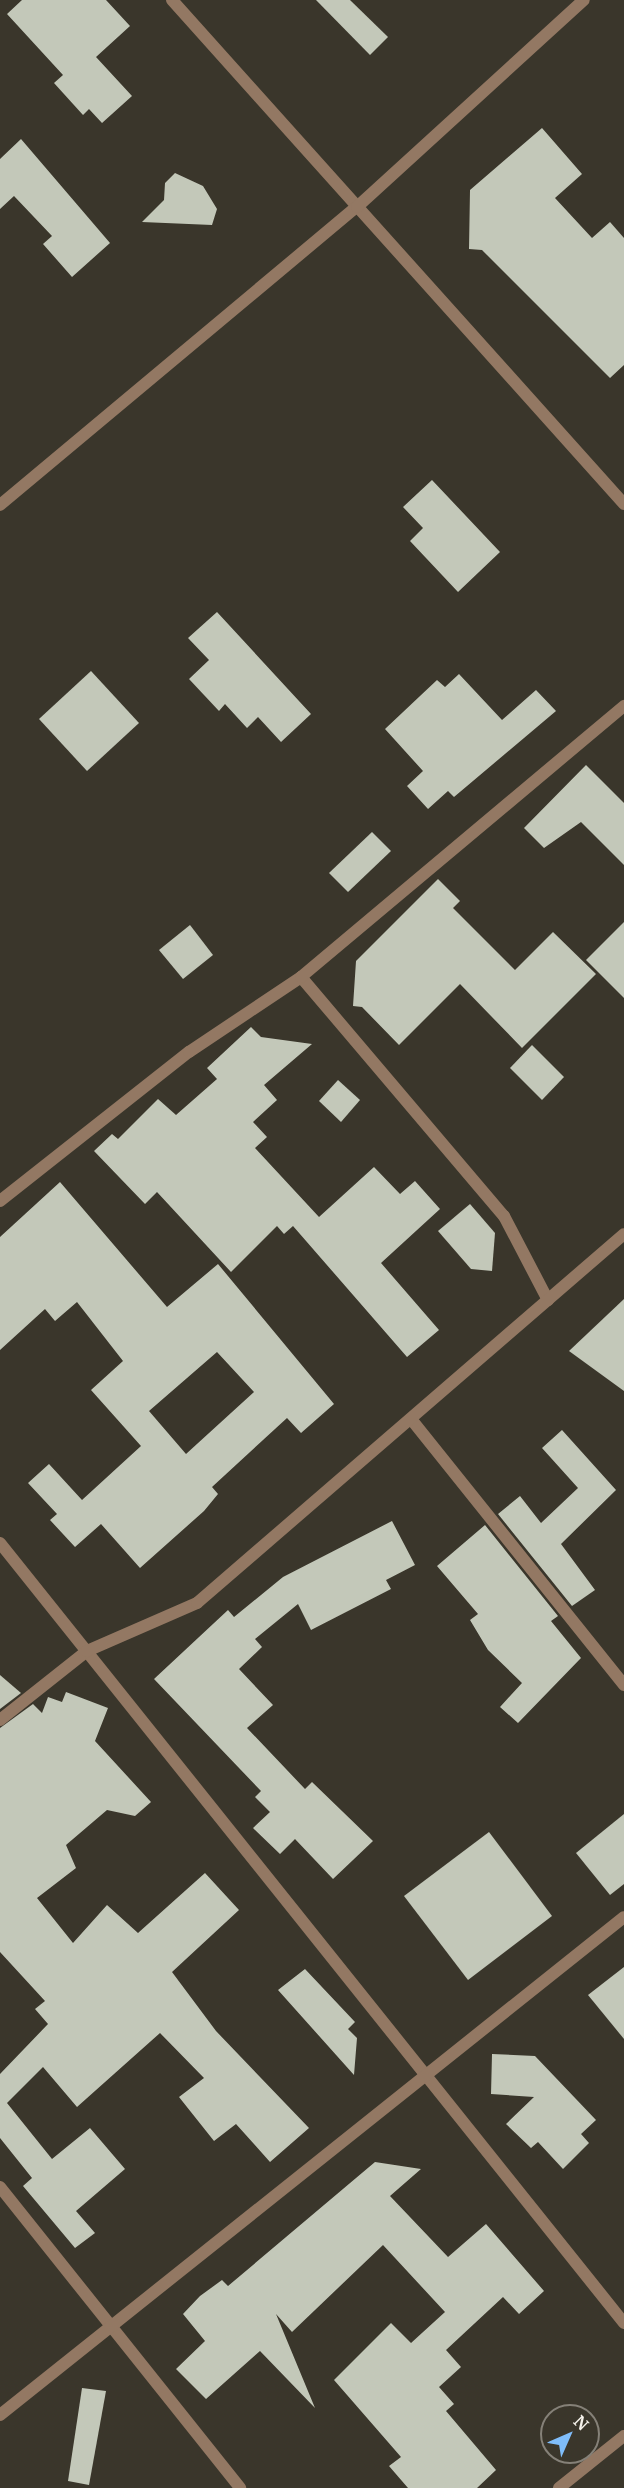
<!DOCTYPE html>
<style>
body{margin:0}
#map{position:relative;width:624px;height:2488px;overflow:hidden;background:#3a362b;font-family:Merriweather,serif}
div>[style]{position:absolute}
.building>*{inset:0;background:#c3c8b9}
.minor>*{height:12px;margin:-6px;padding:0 6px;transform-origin:6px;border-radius:6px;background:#937863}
span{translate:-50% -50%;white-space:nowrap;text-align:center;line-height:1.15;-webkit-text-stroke:6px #3a362b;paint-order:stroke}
.north{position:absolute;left:540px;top:2404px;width:60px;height:60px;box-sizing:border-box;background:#3a362b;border:2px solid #858178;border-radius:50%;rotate:45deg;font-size:16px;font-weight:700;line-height:24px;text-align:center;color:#f5f2eb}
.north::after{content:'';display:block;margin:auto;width:21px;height:27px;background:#7fbdfa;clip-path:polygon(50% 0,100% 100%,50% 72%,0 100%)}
</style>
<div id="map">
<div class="building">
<div style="clip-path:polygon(22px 0,106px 0,130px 26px,96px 57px,132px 96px,102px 123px,89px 109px,83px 115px,54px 83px,63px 75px,7px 14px)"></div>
<div style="clip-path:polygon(316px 0,350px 0,388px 37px,370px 55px)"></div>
<div style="clip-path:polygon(542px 128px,582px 174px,555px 198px,592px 238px,610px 222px,624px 238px,624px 365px,610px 378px,482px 250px,469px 249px,470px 190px)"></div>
<div style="clip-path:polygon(21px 139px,110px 243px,72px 277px,43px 244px,52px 236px,14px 196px,0 209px,0 159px)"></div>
<div style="clip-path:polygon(175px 173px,203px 186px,217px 209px,212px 225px,142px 222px,164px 200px,165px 183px)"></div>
<div style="clip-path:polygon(432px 480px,500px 552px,458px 592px,410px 541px,423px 528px,403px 507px)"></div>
<div style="clip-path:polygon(217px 612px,311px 714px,281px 742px,258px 717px,247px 728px,225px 704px,219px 711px,189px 679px,209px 660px,188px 638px)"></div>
<div style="clip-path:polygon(91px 671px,139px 723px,87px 771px,39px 719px)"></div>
<div style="clip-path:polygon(459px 674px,502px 720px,536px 690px,556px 711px,454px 797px,448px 791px,428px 809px,407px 786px,423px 771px,385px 729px,437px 680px,445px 687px)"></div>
<div style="clip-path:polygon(586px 765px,624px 803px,624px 865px,581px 822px,544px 848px,524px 828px)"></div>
<div style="clip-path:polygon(372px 832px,391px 851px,348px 892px,329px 873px)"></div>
<div style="clip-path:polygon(438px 879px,460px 901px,453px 908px,515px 970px,553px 932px,596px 974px,522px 1048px,460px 984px,399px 1045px,362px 1007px,353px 1006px,356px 961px)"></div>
<div style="clip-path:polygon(624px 922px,624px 998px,586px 960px)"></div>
<div style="clip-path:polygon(190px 925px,213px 955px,183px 979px,159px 950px)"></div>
<div style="clip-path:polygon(251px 1027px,261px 1037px,312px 1044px,264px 1085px,277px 1100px,253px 1122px,267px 1137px,255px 1148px,319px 1217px,374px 1167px,400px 1194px,415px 1181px,440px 1209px,381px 1263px,439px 1330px,407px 1357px,293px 1226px,284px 1234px,277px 1226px,231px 1272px,157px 1192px,145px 1204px,94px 1151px,112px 1134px,118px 1139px,158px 1099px,176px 1115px,217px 1079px,207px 1068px)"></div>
<div style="clip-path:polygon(532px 1045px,564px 1077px,542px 1100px,510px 1068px)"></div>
<div style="clip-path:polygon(338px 1080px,360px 1100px,341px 1122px,319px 1101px)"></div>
<div style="clip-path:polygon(evenodd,60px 1182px,167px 1307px,218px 1264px,334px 1404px,301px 1433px,287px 1418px,212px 1487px,218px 1494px,204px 1511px,140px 1568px,101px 1524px,75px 1547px,50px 1520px,57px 1514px,28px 1483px,49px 1464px,82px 1500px,141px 1446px,91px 1390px,123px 1361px,77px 1302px,55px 1321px,45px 1309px,0 1350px,0 1237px,60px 1182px,217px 1352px,254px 1392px,186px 1454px,149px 1411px,217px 1352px)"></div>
<div style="clip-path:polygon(470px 1204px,495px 1233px,492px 1271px,471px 1269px,438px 1231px)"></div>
<div style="clip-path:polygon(624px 1299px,624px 1391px,569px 1351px)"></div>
<div style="clip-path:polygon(562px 1430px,616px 1490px,561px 1544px,595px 1590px,572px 1606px,498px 1514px,520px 1496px,541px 1523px,578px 1488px,542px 1448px)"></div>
<div style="clip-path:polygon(392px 1521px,415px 1565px,386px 1580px,391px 1589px,311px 1630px,298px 1604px,255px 1639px,262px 1647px,239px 1669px,273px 1705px,247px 1728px,305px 1789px,312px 1782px,373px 1841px,333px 1879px,295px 1839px,280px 1854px,253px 1828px,270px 1812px,255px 1797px,261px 1791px,154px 1679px,228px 1610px,234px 1617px,283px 1577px)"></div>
<div style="clip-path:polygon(485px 1525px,558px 1616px,551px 1621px,581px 1658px,518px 1723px,500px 1707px,522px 1683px,488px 1650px,470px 1620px,478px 1614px,437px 1566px)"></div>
<div style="clip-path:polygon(0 1675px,21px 1693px,0 1709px)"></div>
<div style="clip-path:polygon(66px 1692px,108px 1708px,95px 1741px,151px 1802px,135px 1816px,107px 1810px,66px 1845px,76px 1868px,37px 1898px,73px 1943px,107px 1905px,138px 1933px,205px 1873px,239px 1910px,172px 1972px,216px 2031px,309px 2128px,270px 2162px,236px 2124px,214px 2141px,179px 2097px,204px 2078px,160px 2033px,77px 2107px,43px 2067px,7px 2103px,52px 2159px,90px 2128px,125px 2169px,76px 2211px,95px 2233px,75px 2248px,23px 2186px,32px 2178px,0 2138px,0 2074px,48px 2024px,35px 2009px,45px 2001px,0 1952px,0 1728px,33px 1704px,42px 1713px,48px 1697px,62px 1702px)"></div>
<div style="clip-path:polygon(624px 1814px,624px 1884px,610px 1895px,576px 1853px)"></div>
<div style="clip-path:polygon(489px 1832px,552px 1916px,468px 1980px,404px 1896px)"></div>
<div style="clip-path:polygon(624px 1967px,624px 2039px,588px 1995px)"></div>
<div style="clip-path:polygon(305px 1969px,355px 2022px,348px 2029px,357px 2038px,354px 2075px,278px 1990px)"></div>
<div style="clip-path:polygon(492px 2054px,535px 2056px,596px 2120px,581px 2134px,589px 2143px,563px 2169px,538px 2142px,531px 2148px,506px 2124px,534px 2097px,491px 2094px)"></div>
<div style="clip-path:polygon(375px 2162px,421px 2169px,390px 2196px,448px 2257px,486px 2224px,544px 2291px,519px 2314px,503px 2297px,446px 2350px,461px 2367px,439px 2387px,454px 2404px,446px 2411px,496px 2470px,477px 2488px,408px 2488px,389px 2466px,401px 2457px,334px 2380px,391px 2323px,411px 2343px,445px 2312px,383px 2245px,292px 2332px,276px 2314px,315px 2408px,260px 2351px,206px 2399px,176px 2369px,205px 2341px,183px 2314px,200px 2296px,222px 2280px,228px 2286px)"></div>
<div style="clip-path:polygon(82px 2388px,106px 2391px,89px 2485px,68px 2481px)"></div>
</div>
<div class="minor">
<div style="left:172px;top:0;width:677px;rotate:48.11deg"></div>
<div style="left:0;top:505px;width:465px;rotate:-39.9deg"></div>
<div style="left:357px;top:207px;width:307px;rotate:-42.4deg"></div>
<div style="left:301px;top:977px;width:314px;rotate:49.7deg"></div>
<div style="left:504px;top:1216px;width:95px;rotate:62.4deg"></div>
<div style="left:0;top:1201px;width:241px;rotate:-38.3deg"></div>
<div style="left:189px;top:1052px;width:135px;rotate:-33.8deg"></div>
<div style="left:301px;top:977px;width:422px;rotate:-40deg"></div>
<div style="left:411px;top:1419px;width:341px;rotate:51.3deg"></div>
<div style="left:0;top:1543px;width:999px;rotate:51.34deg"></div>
<div style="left:0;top:1720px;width:111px;rotate:-38.4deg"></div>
<div style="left:87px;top:1651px;width:120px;rotate:-23.6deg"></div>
<div style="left:197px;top:1603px;width:564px;rotate:-40.83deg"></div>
<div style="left:0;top:2187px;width:385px;rotate:51.4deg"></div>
<div style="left:0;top:2415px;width:798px;rotate:-38.59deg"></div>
<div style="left:559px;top:2488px;width:83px;rotate:-38.7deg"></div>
</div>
<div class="north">N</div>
</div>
